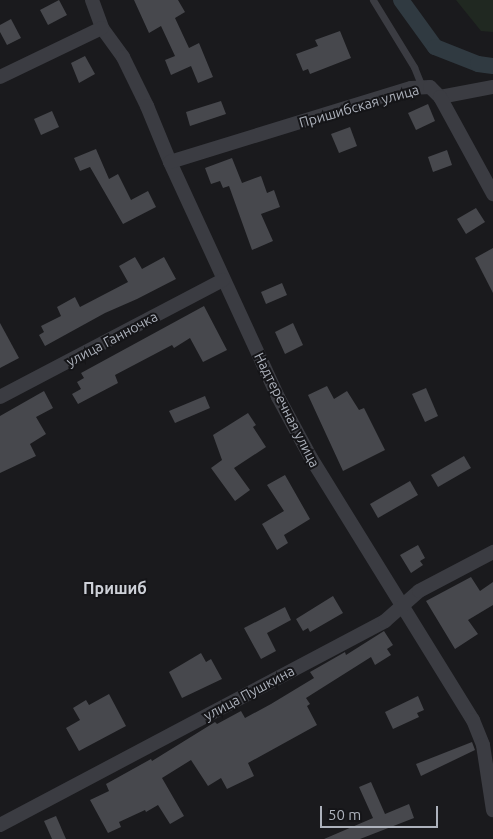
<!DOCTYPE html>
<meta charset="utf-8">
<style>
body{margin:0}
#map{position:relative;width:493px;height:839px;overflow:hidden;background:#1a1a1d;font-family:Ubuntu,sans-serif}
div>[style]{position:absolute}
.green>*{inset:0;background:#202821}
.canal>*{height:16px;margin:-8px;padding:0 8px;transform-origin:8px;border-radius:8px;background:#303a41}
.building>*{inset:0;background:#47484d}
.lane>*{height:7px;margin:-3.5px;padding:0 3.5px;transform-origin:3.5px;border-radius:3.5px;background:#3b3c42}
.street>*{height:14px;margin:-7px;padding:0 7px;transform-origin:7px;border-radius:7px;background:#3b3c42}
span{translate:-50% -50%;white-space:nowrap;text-align:center;line-height:1.15;-webkit-text-stroke:4px #151518;paint-order:stroke}
.street-label{font-size:14px;color:#adb2bc}
.quarter-label{font-size:16px;color:#ced1d8;font-weight:700}
.scale{position:absolute;left:320px;top:806px;width:118px;height:22px;box-sizing:border-box;border:2px solid #adb2bc;border-top:0;padding-left:6px;font-size:15px;line-height:18px;white-space:nowrap;color:#adb2bc;-webkit-text-stroke:4px #151518;paint-order:stroke}
</style>
<div id="map">
<div class="green">
<div style="clip-path:polygon(456px 0,493px 0,493px 32px,481px 31px)"></div>
</div>
<div class="canal">
<div style="left:401px;top:0;width:58px;rotate:54.1deg"></div>
<div style="left:435px;top:47px;width:46px;rotate:21.6deg"></div>
<div style="left:478px;top:64px;width:15px;rotate:8deg"></div>
</div>
<div class="building">
<div style="clip-path:polygon(59px 0,67px 15px,48px 25px,40px 10px)"></div>
<div style="clip-path:polygon(134px 0,178px 0,185px 12px,175px 18px,189px 48px,199px 43px,213px 77px,198px 83px,191px 66px,171px 75px,165px 60px,175px 56px,161px 26px,149px 33px)"></div>
<div style="clip-path:polygon(11px 19px,21px 38px,7px 45px,0 32px,0 25px)"></div>
<div style="clip-path:polygon(340px 31px,351px 58px,310px 74px,308px 69px,303px 71px,296px 54px,318px 46px,315px 40px)"></div>
<div style="clip-path:polygon(85px 56px,95px 74px,79px 83px,71px 63px)"></div>
<div style="clip-path:polygon(221px 101px,226px 114px,190px 126px,186px 112px)"></div>
<div style="clip-path:polygon(428px 104px,435px 121px,416px 130px,408px 113px)"></div>
<div style="clip-path:polygon(52px 111px,59px 127px,41px 135px,34px 119px)"></div>
<div style="clip-path:polygon(350px 127px,357px 146px,339px 153px,331px 134px)"></div>
<div style="clip-path:polygon(96px 149px,109px 179px,118px 174px,131px 200px,148px 191px,156px 207px,123px 224px,90px 167px,80px 171px,74px 158px)"></div>
<div style="clip-path:polygon(447px 150px,452px 165px,433px 172px,428px 157px)"></div>
<div style="clip-path:polygon(232px 158px,242px 183px,261px 176px,267px 193px,274px 190px,280px 207px,261px 214px,273px 241px,252px 250px,229px 186px,223px 188px,220px 181px,211px 184px,205px 168px)"></div>
<div style="clip-path:polygon(476px 208px,485px 222px,466px 234px,457px 219px)"></div>
<div style="clip-path:polygon(493px 248px,493px 293px,475px 258px)"></div>
<div style="clip-path:polygon(135px 257px,142px 269px,164px 257px,176px 279px,137px 299px,105px 313px,45px 346px,39px 335px,44px 332px,41px 326px,61px 316px,57px 307px,75px 297px,80px 307px,128px 282px,119px 266px)"></div>
<div style="clip-path:polygon(282px 283px,287px 295px,266px 304px,261px 292px)"></div>
<div style="clip-path:polygon(204px 306px,227px 350px,203px 362px,190px 338px,174px 348px,172px 345px,115px 375px,118px 383px,78px 404px,72px 394px,81px 389px,77px 382px,84px 378px,81px 373px)"></div>
<div style="clip-path:polygon(0 323px,19px 358px,0 368px)"></div>
<div style="clip-path:polygon(293px 323px,303px 345px,285px 354px,275px 332px)"></div>
<div style="clip-path:polygon(327px 386px,334px 399px,347px 391px,359px 410px,364px 408px,385px 450px,343px 471px,308px 395px)"></div>
<div style="clip-path:polygon(426px 388px,438px 416px,425px 422px,412px 394px)"></div>
<div style="clip-path:polygon(44px 391px,53px 408px,36px 417px,46px 434px,30px 444px,36px 456px,0 473px,0 416px)"></div>
<div style="clip-path:polygon(205px 396px,210px 408px,175px 423px,169px 411px)"></div>
<div style="clip-path:polygon(248px 413px,256px 425px,253px 427px,266px 447px,234px 468px,250px 490px,235px 501px,211px 468px,222px 460px,213px 435px)"></div>
<div style="clip-path:polygon(464px 456px,471px 468px,438px 487px,431px 475px)"></div>
<div style="clip-path:polygon(285px 475px,310px 519px,284px 535px,288px 543px,277px 550px,262px 524px,284px 511px,267px 485px)"></div>
<div style="clip-path:polygon(410px 481px,418px 495px,378px 518px,370px 504px)"></div>
<div style="clip-path:polygon(418px 545px,425px 558px,420px 561px,423px 565px,411px 573px,400px 555px)"></div>
<div style="clip-path:polygon(471px 577px,480px 591px,493px 582px,493px 605px,468px 620px,478px 634px,455px 649px,426px 601px)"></div>
<div style="clip-path:polygon(333px 596px,343px 613px,310px 632px,308px 628px,303px 631px,296px 619px)"></div>
<div style="clip-path:polygon(285px 607px,291px 620px,267px 633px,276px 651px,261px 659px,244px 628px)"></div>
<div style="clip-path:polygon(384px 631px,393px 645px,387px 649px,391px 655px,375px 665px,371px 657px,306px 698px,310px 704px,307px 706px,317px 725px,248px 763px,254px 776px,227px 789px,221px 778px,208px 786px,191px 760px,162px 778px,184px 816px,170px 824px,158px 805px,146px 812px,145px 810px,119px 822px,121px 827px,108px 833px,90px 800px,109px 791px,106px 784px,151px 759px,152px 761px,215px 722px,217px 724px,241px 711px,245px 718px,271px 704px,314px 678px,310px 672px,345px 652px,346px 655px)"></div>
<div style="clip-path:polygon(201px 653px,206px 662px,211px 659px,222px 679px,182px 698px,169px 672px)"></div>
<div style="clip-path:polygon(109px 694px,126px 726px,79px 751px,66px 728px,80px 720px,73px 708px,86px 700px,89px 705px)"></div>
<div style="clip-path:polygon(418px 696px,424px 710px,417px 713px,419px 717px,393px 729px,385px 712px)"></div>
<div style="clip-path:polygon(472px 742px,475px 750px,421px 776px,416px 764px)"></div>
<div style="clip-path:polygon(371px 782px,385px 814px,409px 804px,414px 818px,360px 839px,324px 839px,373px 818px,359px 787px)"></div>
<div style="clip-path:polygon(56px 816px,66px 839px,52px 839px,44px 821px)"></div>
</div>
<div class="lane">
<div style="left:373px;top:0;width:79px;rotate:58.5deg"></div>
<div style="left:414px;top:67px;width:22px;rotate:68deg"></div>
</div>
<div class="street">
<div style="left:92px;top:0;width:30px;rotate:70deg"></div>
<div style="left:102px;top:28px;width:36px;rotate:54deg"></div>
<div style="left:123px;top:57px;width:55px;rotate:63.9deg"></div>
<div style="left:147px;top:106px;width:61px;rotate:67.7deg"></div>
<div style="left:170px;top:162px;width:259px;rotate:65.3deg"></div>
<div style="left:278px;top:397px;width:69px;rotate:61.6deg"></div>
<div style="left:311px;top:458px;width:308px;rotate:58.3deg"></div>
<div style="left:473px;top:720px;width:27px;rotate:68deg"></div>
<div style="left:483px;top:745px;width:66px;rotate:81.3deg"></div>
<div style="left:0;top:77px;width:113px;rotate:-25.7deg"></div>
<div style="left:440px;top:97px;width:54px;rotate:-10.7deg"></div>
<div style="left:170px;top:162px;width:252px;rotate:-17.1deg"></div>
<div style="left:411px;top:88px;width:19px;rotate:-3deg"></div>
<div style="left:430px;top:87px;width:14px;rotate:45deg"></div>
<div style="left:440px;top:97px;width:111px;rotate:61.3deg"></div>
<div style="left:0;top:397px;width:252px;rotate:-27.7deg"></div>
<div style="left:0;top:825px;width:436px;rotate:-27.9deg"></div>
<div style="left:385px;top:621px;width:45px;rotate:-41.4deg"></div>
<div style="left:419px;top:591px;width:84px;rotate:-27.8deg"></div>
</div>
<div class="street-label">
<span style="left:359px;top:106px;rotate:-16deg">Пришибская улица</span>
<span style="left:112px;top:339px;rotate:-28deg">улица Ганночка</span>
<span style="left:287px;top:410px;rotate:63deg">Надтеречная улица</span>
<span style="left:249px;top:693px;rotate:-28deg">улица Пушкина</span>
</div>
<div class="quarter-label">
<span style="left:115px;top:588px">Пришиб</span>
</div>
<div class="scale">50 m</div>
</div>
